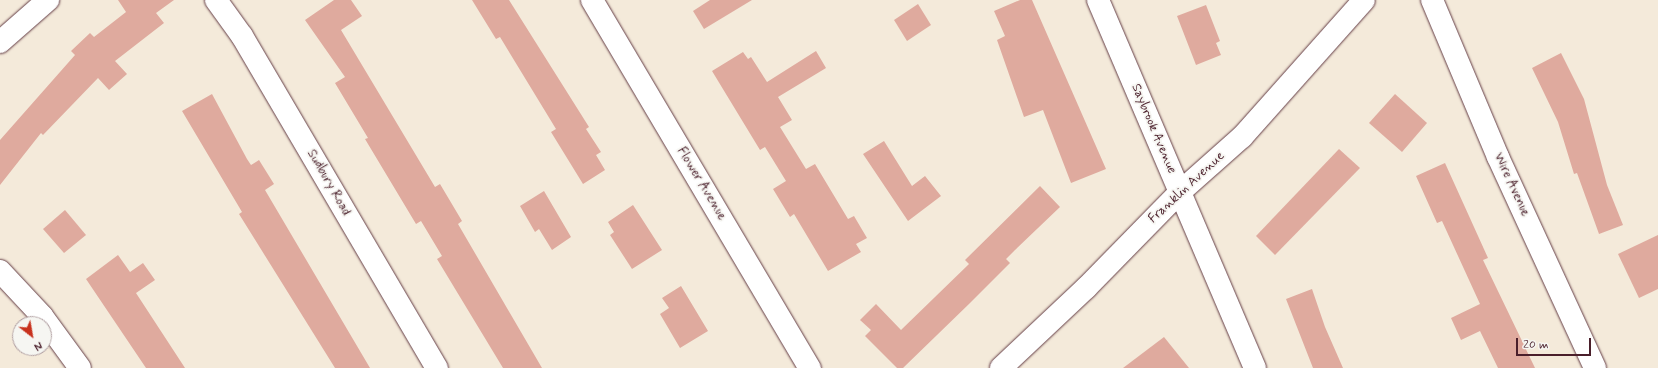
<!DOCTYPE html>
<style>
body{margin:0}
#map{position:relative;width:1658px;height:368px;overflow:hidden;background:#f4eada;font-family:Mynerve,sans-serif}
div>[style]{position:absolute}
.building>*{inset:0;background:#dfaa9e}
.roads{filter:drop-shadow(0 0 1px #643d45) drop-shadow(0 0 1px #643d45)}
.minor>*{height:22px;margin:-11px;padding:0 11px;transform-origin:11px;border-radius:11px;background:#fff}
.tertiary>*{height:22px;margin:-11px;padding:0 11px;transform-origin:11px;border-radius:11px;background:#fff}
span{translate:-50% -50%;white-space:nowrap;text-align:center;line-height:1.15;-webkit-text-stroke:3.5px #f6f6f2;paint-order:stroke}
.street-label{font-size:13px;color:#4a1f2b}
.north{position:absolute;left:12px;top:316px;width:40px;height:40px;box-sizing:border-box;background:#f6f6f2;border:1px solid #b1a0a2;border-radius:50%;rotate:149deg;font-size:11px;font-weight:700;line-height:16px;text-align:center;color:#4a1f2b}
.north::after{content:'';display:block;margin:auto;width:14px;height:18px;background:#c8321e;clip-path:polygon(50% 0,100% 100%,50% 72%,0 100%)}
.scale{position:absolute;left:1516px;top:338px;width:75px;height:18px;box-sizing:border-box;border:2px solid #4a1f2b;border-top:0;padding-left:5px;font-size:12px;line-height:14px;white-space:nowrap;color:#4a1f2b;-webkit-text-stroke:3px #f6f6f2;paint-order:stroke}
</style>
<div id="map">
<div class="building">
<div style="clip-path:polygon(118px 0,174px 0,156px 13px,164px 23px,115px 61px,127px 74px,109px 90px,98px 78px,43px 135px,41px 133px,0 185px,0 140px,75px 55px,71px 51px,90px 33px,94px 37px,126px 12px)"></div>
<div style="clip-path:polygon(334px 0,351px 0,362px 16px,341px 30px,435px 187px,440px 184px,462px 221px,458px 224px,542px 368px,503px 368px,437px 259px,442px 256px,421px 221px,416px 224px,365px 139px,368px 138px,335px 83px,345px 77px,305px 20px)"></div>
<div style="clip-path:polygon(472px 0,509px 0,589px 127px,586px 129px,601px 152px,596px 155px,605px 170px,583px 184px,551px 132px,556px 129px,500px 37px,496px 39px)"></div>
<div style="clip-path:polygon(710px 0,752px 0,704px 29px,693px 11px)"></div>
<div style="clip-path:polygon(1020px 0,1032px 0,1106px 169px,1071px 183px,1043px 110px,1024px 117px,997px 40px,1005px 36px,994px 11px)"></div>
<div style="clip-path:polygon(918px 4px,931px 25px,907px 41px,894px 20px)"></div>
<div style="clip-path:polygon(1206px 5px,1220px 41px,1216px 43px,1221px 55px,1196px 65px,1177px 16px)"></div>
<div style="clip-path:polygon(816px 51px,826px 68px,778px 97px,792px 120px,780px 127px,806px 169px,815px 164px,848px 219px,854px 216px,867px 238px,856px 244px,861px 252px,828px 271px,794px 214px,790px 217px,773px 189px,786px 181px,765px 147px,760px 150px,712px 71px,743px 52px,748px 59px,751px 57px,767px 82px)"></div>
<div style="clip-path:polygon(1561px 53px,1584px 99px,1607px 185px,1623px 225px,1599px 234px,1577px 173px,1574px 174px,1558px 122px,1532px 68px)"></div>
<div style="clip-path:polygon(212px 94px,247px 159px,251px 165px,259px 160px,274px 184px,265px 190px,370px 368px,335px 368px,239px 214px,242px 212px,182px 111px)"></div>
<div style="clip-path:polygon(1395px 94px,1427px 123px,1402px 152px,1369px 123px)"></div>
<div style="clip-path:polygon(884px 141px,912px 186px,925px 176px,941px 196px,908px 221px,863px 154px)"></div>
<div style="clip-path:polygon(1339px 149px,1360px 168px,1275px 255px,1256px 236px)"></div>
<div style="clip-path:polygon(1445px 163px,1488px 258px,1483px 260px,1535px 368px,1498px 368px,1480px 331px,1461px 340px,1451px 318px,1480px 304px,1442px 221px,1437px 223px,1416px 176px)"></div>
<div style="clip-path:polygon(1040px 186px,1060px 207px,1015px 250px,1006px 259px,1010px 263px,970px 303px,903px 368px,897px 368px,865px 336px,871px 330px,860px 320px,876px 304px,901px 330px,969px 264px,965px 260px)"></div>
<div style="clip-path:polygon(544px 191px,571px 237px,552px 250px,539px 229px,535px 232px,520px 206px)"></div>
<div style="clip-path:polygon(633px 205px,662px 250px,632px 269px,610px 235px,614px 232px,608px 222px)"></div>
<div style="clip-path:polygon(65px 210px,86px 235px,64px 253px,43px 229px)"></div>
<div style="clip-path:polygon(1658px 235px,1658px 289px,1639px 298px,1618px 254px)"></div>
<div style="clip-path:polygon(118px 255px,130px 272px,143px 263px,155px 280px,136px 293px,185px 368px,146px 368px,86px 279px)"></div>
<div style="clip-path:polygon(681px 286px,708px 331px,680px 348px,660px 314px,669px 308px,662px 298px)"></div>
<div style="clip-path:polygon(1312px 289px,1325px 327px,1343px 368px,1313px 368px,1286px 299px)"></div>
<div style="clip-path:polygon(1164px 337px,1189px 368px,1123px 368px)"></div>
</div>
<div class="roads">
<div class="minor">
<div style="left:216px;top:0;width:44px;rotate:54.2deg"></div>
<div style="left:242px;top:36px;width:385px;rotate:59.6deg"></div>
<div style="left:1098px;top:0;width:400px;rotate:66.9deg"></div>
<div style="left:1432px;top:0;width:170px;rotate:67.2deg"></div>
<div style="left:1498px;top:157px;width:232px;rotate:65.3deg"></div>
<div style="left:0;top:42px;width:64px;rotate:-41.2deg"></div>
<div style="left:0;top:271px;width:62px;rotate:47deg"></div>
<div style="left:42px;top:316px;width:64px;rotate:53.8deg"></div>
</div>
<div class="tertiary">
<div style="left:592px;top:0;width:428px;rotate:59.4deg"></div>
<div style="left:1001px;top:368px;width:117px;rotate:-43.3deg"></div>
<div style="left:1086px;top:288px;width:134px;rotate:-45.6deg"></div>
<div style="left:1180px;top:192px;width:83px;rotate:-41.6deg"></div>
<div style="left:1242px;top:137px;width:183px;rotate:-48.3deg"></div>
</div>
</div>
<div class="street-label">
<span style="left:1153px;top:129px;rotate:67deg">Saybrook Avenue</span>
<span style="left:328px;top:183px;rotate:60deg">Sudbury Road</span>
<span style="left:701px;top:184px;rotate:59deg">Flower Avenue</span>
<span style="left:1511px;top:185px;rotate:65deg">Wire Avenue</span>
<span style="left:1187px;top:188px;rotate:-43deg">Franklin Avenue</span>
</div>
<div class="north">N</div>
<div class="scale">20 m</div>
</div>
